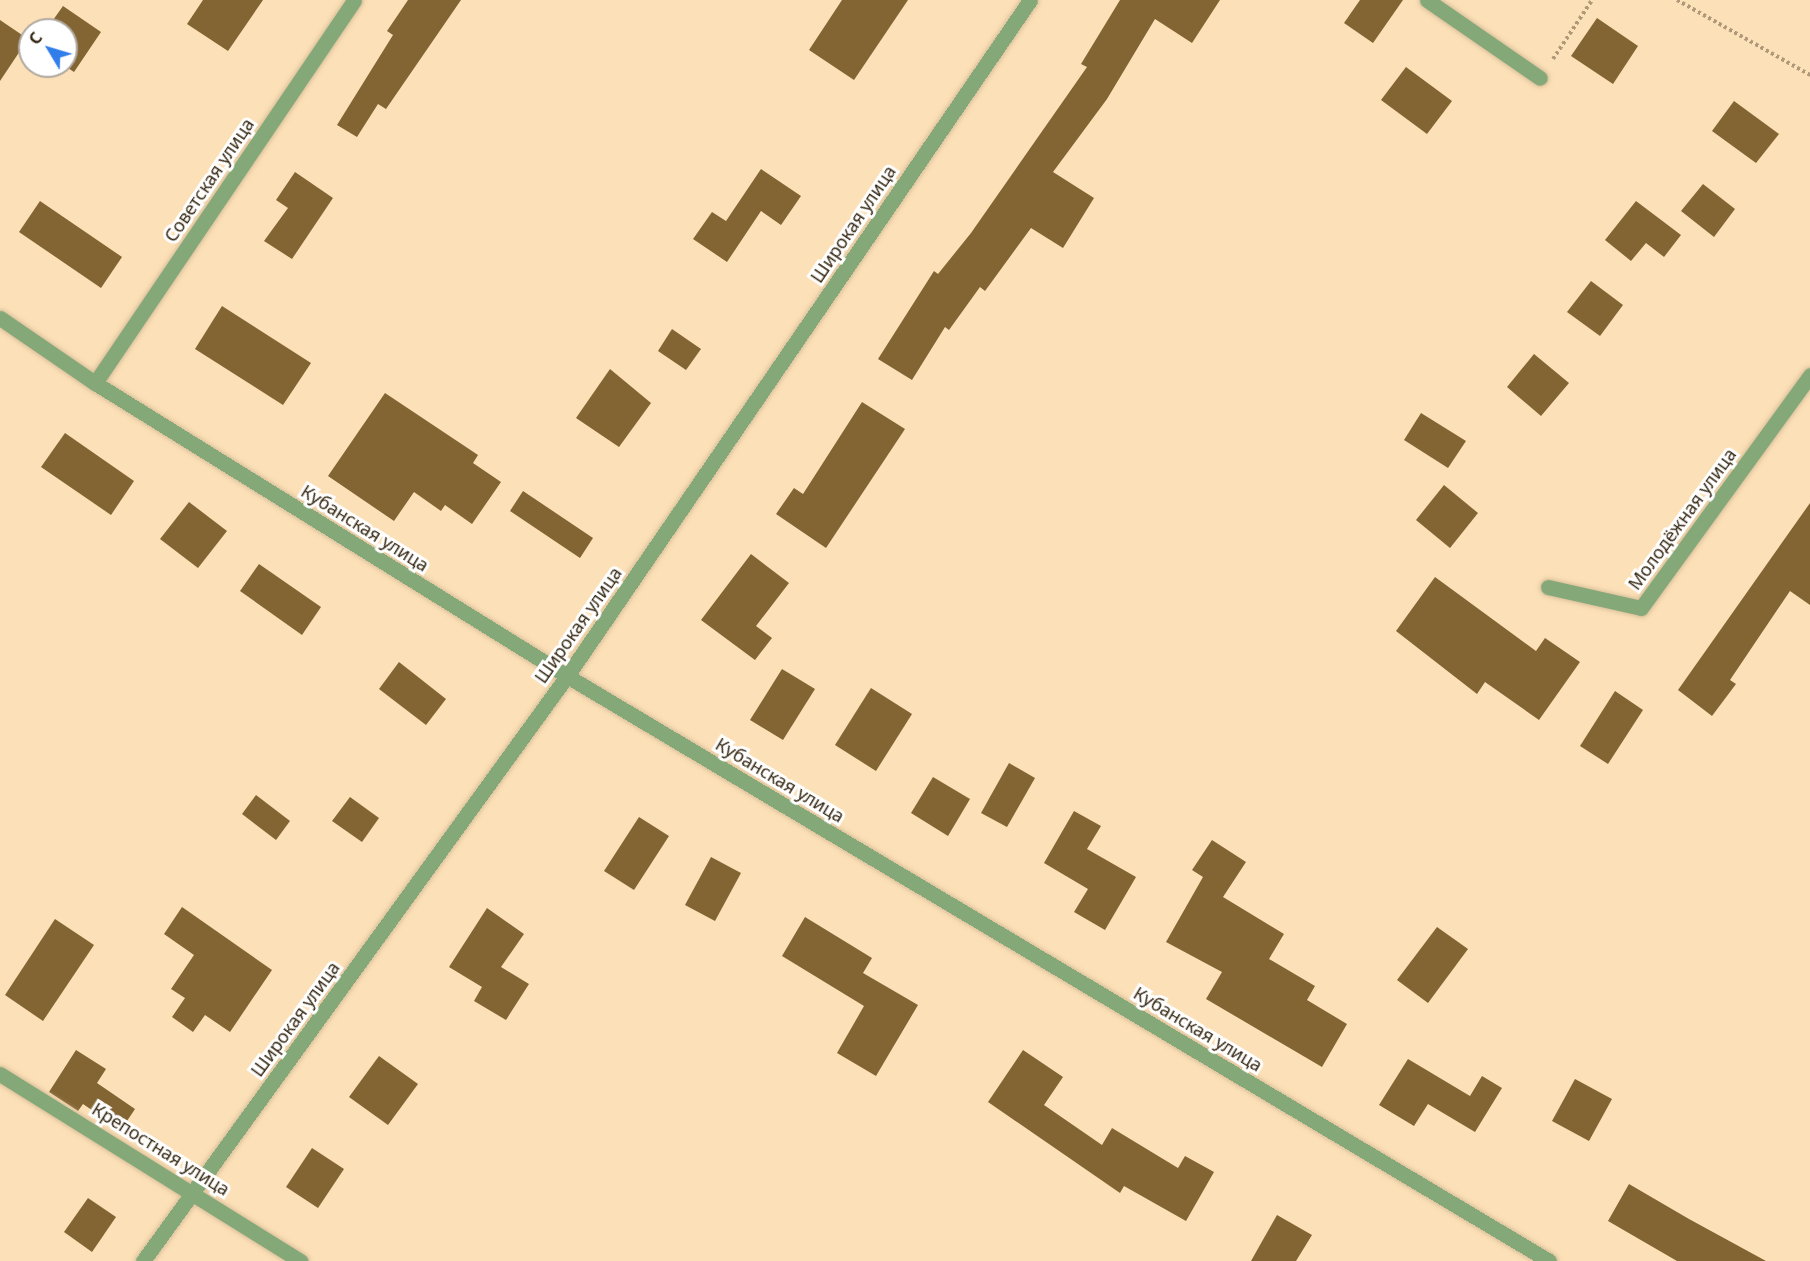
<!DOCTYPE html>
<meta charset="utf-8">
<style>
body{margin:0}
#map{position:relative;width:1810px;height:1261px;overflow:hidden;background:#fce0b7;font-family:"Noto Sans",sans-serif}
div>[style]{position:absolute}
.building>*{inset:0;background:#836533}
.path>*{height:4px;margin-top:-2px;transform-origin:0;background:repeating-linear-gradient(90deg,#af9978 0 3px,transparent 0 6px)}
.roads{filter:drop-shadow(0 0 2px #d8bf9a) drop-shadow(0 0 2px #d8bf9a)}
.minor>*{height:15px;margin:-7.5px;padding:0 7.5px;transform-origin:7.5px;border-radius:7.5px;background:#85a879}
span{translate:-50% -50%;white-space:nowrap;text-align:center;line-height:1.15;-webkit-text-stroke:6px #fff;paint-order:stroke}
.street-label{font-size:18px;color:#362914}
.north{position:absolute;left:18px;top:18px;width:60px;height:60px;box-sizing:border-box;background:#fff;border:2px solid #afa9a1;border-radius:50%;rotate:308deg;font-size:16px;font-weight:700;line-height:24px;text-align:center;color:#362914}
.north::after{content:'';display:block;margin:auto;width:21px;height:27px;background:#317de9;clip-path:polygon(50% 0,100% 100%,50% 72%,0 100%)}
</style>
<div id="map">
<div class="building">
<div style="clip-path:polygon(203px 0,263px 0,228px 51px,187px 24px)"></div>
<div style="clip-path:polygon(408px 0,461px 0,386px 109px,378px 104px,357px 137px,337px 125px,393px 35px,387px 31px)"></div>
<div style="clip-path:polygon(842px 0,908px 0,854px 80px,809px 50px)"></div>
<div style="clip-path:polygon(1120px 0,1220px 0,1192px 43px,1155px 19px,1107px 99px,1053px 172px,1094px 198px,1063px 248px,1031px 228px,985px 291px,980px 287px,949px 330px,945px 327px,912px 380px,878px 359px,934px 271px,938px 274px,971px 233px,1087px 67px,1081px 64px)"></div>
<div style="clip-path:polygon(1360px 0,1403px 0,1373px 43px,1344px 23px)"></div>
<div style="clip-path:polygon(63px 6px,101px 32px,74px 72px,65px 66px,66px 30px,46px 30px)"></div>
<div style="clip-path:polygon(1597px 18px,1638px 46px,1613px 84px,1571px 56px)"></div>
<div style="clip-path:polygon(0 20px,28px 39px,0 81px)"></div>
<div style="clip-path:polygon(1406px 67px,1452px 101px,1427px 134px,1381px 100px)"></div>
<div style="clip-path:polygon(1734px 101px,1779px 134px,1756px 163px,1712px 131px)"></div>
<div style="clip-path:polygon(761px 169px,801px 196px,781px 225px,761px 211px,727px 262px,693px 239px,712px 212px,726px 221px)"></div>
<div style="clip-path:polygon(295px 172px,333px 198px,292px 259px,264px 241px,288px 208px,276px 200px)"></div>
<div style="clip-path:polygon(1703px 184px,1735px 209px,1714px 237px,1681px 211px)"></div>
<div style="clip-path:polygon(40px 201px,122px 257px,101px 288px,19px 232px)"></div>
<div style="clip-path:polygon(1636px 201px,1681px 235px,1664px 257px,1646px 243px,1631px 261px,1605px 240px)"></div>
<div style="clip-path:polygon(1591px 281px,1623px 305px,1600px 336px,1567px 312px)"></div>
<div style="clip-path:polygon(222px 306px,311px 363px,283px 405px,195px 349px)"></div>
<div style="clip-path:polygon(672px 329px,701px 349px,686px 370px,658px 351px)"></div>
<div style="clip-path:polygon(1534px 354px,1569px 383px,1541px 416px,1507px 387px)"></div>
<div style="clip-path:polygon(610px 369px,651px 403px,619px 447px,576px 418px)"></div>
<div style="clip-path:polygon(385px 393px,478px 455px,473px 463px,501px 482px,472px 524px,445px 505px,441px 511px,414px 492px,394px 521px,328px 476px)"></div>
<div style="clip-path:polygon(862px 402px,905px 429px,826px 548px,776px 514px,794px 488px,803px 494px)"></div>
<div style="clip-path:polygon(1421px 413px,1466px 441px,1448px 468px,1404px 440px)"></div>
<div style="clip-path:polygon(65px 433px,134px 481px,111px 515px,41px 467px)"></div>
<div style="clip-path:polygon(1444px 485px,1478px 513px,1450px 548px,1416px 520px)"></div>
<div style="clip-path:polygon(523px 491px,593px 538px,580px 558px,510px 511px)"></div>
<div style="clip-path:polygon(189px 502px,227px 531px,198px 568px,160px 539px)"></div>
<div style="clip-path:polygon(1810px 503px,1810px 605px,1790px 591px,1730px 680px,1736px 684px,1712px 716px,1678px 690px)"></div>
<div style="clip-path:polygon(751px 554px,789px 583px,756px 626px,772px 638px,755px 660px,701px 620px)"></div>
<div style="clip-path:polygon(259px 564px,321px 607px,302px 635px,240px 591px)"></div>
<div style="clip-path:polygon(1435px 577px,1536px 651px,1545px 638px,1580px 662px,1539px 720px,1485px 682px,1477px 694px,1396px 631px)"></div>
<div style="clip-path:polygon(399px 662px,446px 699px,426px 725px,379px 689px)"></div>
<div style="clip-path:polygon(782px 669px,815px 689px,783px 740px,750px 720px)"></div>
<div style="clip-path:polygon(871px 688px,912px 714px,876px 771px,835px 745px)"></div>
<div style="clip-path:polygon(1615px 691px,1643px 710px,1608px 764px,1580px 746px)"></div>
<div style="clip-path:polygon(1009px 763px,1035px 778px,1007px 827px,981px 813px)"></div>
<div style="clip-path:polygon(933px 777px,970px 799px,948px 836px,911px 813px)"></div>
<div style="clip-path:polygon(256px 795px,290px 821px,276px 840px,242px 814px)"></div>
<div style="clip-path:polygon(350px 797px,379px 818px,362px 842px,332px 821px)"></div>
<div style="clip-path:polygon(1074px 811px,1101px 826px,1087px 849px,1136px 877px,1105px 930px,1074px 912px,1088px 889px,1044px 863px)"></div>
<div style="clip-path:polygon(639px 817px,669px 836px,634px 890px,604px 871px)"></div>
<div style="clip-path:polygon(1212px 840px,1246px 862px,1223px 897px,1284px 934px,1269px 959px,1315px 986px,1307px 1000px,1347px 1024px,1322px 1067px,1206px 999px,1222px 972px,1166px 942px,1203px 877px,1192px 870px)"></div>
<div style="clip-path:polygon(711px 857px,741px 873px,715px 921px,685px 905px)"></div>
<div style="clip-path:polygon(182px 907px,272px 970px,230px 1032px,205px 1015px,193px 1032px,172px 1017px,185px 998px,171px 989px,194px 955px,164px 934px)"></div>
<div style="clip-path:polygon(487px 908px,524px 934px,501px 967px,529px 984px,506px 1020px,474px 1001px,482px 987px,449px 967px)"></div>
<div style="clip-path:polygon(805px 917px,872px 958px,863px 973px,918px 1005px,876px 1076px,837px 1053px,864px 1006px,782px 956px)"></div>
<div style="clip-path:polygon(55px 919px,94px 945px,43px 1021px,5px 995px)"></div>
<div style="clip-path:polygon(1437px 927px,1468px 949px,1428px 1003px,1397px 980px)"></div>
<div style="clip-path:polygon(76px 1050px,106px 1069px,97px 1083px,135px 1109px,121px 1130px,83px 1104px,78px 1111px,49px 1092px)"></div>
<div style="clip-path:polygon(1023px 1050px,1063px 1077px,1044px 1105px,1102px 1145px,1112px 1128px,1178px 1168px,1185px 1156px,1214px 1172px,1186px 1221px,1124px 1186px,1120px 1193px,988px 1102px)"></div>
<div style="clip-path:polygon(379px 1056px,418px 1084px,388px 1125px,349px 1097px)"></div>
<div style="clip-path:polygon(1408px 1059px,1470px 1096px,1482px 1076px,1502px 1088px,1475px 1132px,1428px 1104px,1414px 1126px,1379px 1105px)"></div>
<div style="clip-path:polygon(1575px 1079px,1612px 1099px,1589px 1141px,1552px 1121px)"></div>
<div style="clip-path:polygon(312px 1148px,344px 1169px,318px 1208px,286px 1187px)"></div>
<div style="clip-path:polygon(1629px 1184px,1689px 1219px,1766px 1261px,1677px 1261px,1608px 1221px)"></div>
<div style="clip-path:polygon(88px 1198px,116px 1217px,92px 1252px,64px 1232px)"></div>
<div style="clip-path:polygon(1277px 1215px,1312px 1235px,1296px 1261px,1251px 1261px)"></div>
</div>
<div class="path">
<div style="left:1677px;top:0;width:153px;rotate:29.4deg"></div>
<div style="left:1553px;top:59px;width:71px;rotate:-56.5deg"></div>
</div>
<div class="roads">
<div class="minor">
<div style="left:1427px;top:0;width:137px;rotate:34.6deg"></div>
<div style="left:0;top:318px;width:115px;rotate:34.4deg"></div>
<div style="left:95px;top:383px;width:556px;rotate:31.83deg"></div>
<div style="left:567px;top:676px;width:1143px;rotate:30.78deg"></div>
<div style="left:95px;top:383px;width:462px;rotate:-55.9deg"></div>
<div style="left:1548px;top:587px;width:95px;rotate:12.7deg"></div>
<div style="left:1641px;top:608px;width:288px;rotate:-54deg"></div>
<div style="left:0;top:1074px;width:354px;rotate:31.9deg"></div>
<div style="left:143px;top:1261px;width:722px;rotate:-54.07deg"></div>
<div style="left:567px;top:676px;width:819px;rotate:-55.59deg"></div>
</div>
</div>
<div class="street-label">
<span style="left:209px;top:180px;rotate:-56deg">Советская улица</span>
<span style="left:853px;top:224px;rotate:-56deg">Широкая улица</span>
<span style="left:1682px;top:519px;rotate:-54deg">Молодёжная улица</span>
<span style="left:365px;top:528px;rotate:32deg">Кубанская улица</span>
<span style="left:578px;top:625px;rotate:-55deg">Широкая улица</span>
<span style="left:780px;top:780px;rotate:31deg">Кубанская улица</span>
<span style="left:295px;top:1019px;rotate:-54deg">Широкая улица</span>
<span style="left:1198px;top:1029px;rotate:31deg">Кубанская улица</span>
<span style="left:161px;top:1149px;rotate:32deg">Крепостная улица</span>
</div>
<div class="north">С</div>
</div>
